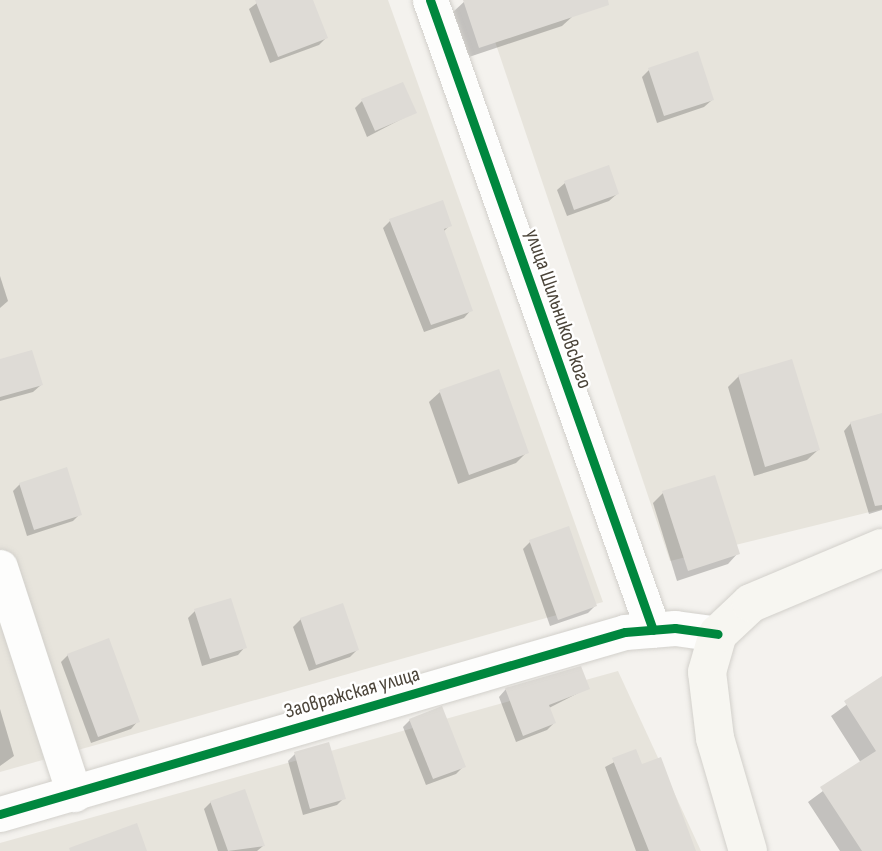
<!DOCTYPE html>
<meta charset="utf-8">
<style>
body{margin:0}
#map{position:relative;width:882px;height:851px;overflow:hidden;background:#f4f2ee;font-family:"Sofia Sans Condensed",sans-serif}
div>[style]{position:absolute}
.residential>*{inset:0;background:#e7e4dc}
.shadow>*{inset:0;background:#0003}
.building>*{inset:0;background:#dedbd6}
.roads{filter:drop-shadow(0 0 2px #d2d0cb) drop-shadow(0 0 2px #d2d0cb)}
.street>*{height:35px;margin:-17.5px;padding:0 17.5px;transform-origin:17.5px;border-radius:17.5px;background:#fdfdfc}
.secondary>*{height:38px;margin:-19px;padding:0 19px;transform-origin:19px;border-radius:19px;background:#f7f6f1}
.cycleway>*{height:9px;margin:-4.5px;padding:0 4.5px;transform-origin:4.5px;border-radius:4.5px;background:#00873e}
span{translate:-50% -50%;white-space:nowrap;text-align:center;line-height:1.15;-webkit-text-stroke:5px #fff;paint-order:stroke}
.street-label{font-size:21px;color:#4b4439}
</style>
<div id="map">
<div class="residential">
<div style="clip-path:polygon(0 0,388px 0,603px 602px,0 772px)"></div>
<div style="clip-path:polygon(481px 0,882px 0,882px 509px,670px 561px)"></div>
<div style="clip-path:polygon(618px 671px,701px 851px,0 851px,0 843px)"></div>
</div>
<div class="shadow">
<div style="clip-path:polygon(261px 0,311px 0,326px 38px,319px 45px,270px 63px,249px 9px)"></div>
<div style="clip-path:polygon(466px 0,568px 0,573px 16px,562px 26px,469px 57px,453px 12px)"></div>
<div style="clip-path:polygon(649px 70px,712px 100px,704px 107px,657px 123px,642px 77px)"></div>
<div style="clip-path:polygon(362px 101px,415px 112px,367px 137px,355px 108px)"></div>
<div style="clip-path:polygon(607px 167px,617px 194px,609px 201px,567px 216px,557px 190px,565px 183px)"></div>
<div style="clip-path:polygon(390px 221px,450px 225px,443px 232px,471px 310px,464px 318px,424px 332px,383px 228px)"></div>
<div style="clip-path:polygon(0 276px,8px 301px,0 308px)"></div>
<div style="clip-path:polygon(0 361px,41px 385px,33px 392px,0 401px)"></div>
<div style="clip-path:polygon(739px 376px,818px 450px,807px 460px,754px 476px,728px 387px)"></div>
<div style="clip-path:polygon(440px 392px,527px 452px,516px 463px,458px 484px,429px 402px)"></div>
<div style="clip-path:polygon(882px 415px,882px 510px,869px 514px,844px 431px,851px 423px)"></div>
<div style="clip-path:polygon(20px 484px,80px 514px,73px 521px,27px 536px,13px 491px)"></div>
<div style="clip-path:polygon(663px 493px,738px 553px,728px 564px,677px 581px,653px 503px)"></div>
<div style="clip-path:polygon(530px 542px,595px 606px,588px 613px,550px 626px,523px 549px)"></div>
<div style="clip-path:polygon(195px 611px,245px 647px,238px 655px,202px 666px,188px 618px)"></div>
<div style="clip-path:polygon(301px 619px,357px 650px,350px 657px,309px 671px,293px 627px)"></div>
<div style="clip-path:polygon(68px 655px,138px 721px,131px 729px,91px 743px,61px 662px)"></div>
<div style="clip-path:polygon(882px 679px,882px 851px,840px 851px,808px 802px,861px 763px,831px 716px)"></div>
<div style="clip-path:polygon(588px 688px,549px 708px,554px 723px,547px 730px,516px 742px,499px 697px,506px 689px)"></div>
<div style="clip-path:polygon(0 709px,14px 756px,0 766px)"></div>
<div style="clip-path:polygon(410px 720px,464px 766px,456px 774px,426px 785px,403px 727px)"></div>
<div style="clip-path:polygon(635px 751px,641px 766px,694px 851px,636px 851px,605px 767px)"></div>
<div style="clip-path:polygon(295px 754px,344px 798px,337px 805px,303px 815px,288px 761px)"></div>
<div style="clip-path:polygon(211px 802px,263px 846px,257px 851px,218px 851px,204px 809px)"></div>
</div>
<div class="building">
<div style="clip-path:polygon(255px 0,313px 0,328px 38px,278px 57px)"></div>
<div style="clip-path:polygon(463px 0,608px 0,609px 5px,479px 48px)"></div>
<div style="clip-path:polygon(698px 51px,714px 100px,664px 116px,648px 68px)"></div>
<div style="clip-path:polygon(403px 82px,417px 113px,375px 131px,361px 99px)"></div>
<div style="clip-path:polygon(609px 165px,619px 194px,574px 210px,564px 181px)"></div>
<div style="clip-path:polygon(443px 200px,452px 226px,444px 229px,473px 311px,431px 325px,389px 219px)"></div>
<div style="clip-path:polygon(32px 350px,43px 385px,0 397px,0 359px)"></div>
<div style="clip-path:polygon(792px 359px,820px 450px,765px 467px,738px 375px)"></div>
<div style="clip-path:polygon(499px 369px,529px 453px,469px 475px,439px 390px)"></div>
<div style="clip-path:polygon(882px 413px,882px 505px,875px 506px,850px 422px)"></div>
<div style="clip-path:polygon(67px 467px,82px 515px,34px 530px,19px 483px)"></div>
<div style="clip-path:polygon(715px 475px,740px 554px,688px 571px,662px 491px)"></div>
<div style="clip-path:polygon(569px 526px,597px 606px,558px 620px,529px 540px)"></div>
<div style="clip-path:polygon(231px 598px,247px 648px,210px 659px,194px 609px)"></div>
<div style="clip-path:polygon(343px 603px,359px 650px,316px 665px,300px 618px)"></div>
<div style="clip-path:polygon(109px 638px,140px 722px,98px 737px,67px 654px)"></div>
<div style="clip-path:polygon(581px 666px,590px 689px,549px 705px,556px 723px,523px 736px,505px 688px)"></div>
<div style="clip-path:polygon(882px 676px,882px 851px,862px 851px,820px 787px,876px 751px,844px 701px)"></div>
<div style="clip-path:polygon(442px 706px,466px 767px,433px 779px,409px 719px)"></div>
<div style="clip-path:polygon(329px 742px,346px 799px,310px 809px,294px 752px)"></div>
<div style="clip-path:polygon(636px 749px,642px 764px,661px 757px,696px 851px,649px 851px,612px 758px)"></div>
<div style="clip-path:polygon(245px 789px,265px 846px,228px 851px,210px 801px)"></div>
<div style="clip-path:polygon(137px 823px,147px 851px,70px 851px,69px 848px)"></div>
</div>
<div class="roads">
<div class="street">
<div style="left:430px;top:0;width:668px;rotate:70.51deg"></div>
<div style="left:0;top:567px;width:239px;rotate:71.9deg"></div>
<div style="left:0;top:814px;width:651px;rotate:-16.24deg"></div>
<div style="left:625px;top:632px;width:50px;rotate:-4.6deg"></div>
<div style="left:675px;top:628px;width:43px;rotate:7.9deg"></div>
</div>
<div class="secondary">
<div style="left:748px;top:851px;width:118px;rotate:-106.3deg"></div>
<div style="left:715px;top:738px;width:66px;rotate:-96.9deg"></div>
<div style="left:707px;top:672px;width:40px;rotate:-74deg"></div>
<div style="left:718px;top:634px;width:45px;rotate:-43.2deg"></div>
<div style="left:751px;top:603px;width:142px;rotate:-22.8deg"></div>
</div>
</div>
<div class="cycleway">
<div style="left:430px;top:0;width:668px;rotate:70.51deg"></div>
<div style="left:0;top:814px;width:651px;rotate:-16.24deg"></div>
<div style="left:625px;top:632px;width:50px;rotate:-4.6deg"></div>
<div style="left:675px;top:628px;width:43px;rotate:7.9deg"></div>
</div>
<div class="street-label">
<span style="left:558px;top:309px;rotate:71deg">улица Шильниковского</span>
<span style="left:352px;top:693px;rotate:-16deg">Заовражская улица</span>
</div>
</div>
